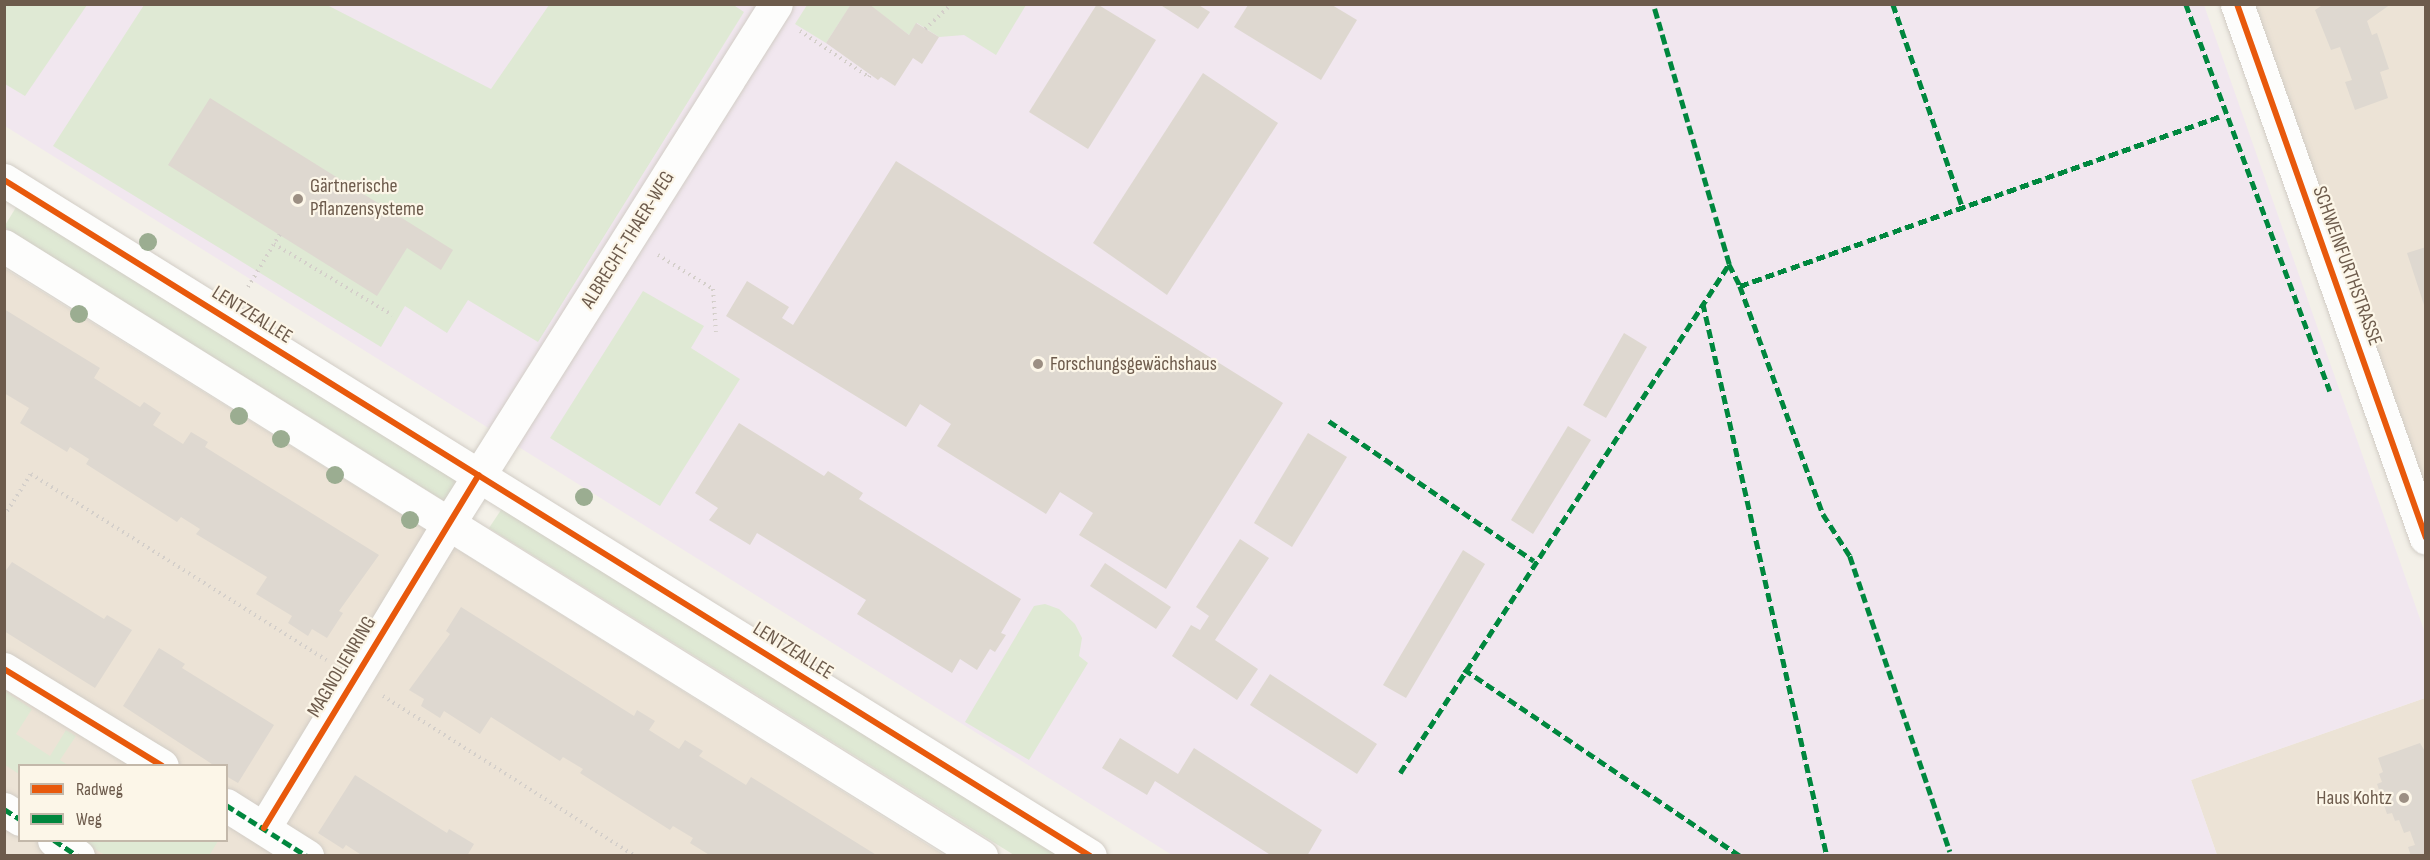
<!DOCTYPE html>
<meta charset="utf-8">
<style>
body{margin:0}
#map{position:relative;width:2430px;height:860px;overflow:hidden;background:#f3f0e8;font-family:"Sofia Sans Condensed",sans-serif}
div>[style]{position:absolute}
.residential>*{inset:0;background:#ece3d6}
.education>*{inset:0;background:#f1e7ef}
.green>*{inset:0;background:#dfe9d4}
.building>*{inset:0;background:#ded8d0}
.path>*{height:4px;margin-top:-2px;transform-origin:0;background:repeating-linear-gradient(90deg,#d4cfca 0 1.5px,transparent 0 6px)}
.roads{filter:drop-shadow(0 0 2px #d2cdc6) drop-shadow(0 0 2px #d2cdc6)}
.minor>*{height:33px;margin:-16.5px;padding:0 16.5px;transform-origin:16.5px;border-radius:16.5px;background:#fdfdfc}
.quiet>*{height:4.5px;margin-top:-2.25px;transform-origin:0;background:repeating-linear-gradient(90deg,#00873e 0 9px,transparent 0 13.5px)}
.cycleway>*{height:6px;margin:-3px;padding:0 3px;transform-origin:3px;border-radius:3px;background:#e8590c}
.trees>*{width:18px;height:18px;margin:-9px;border-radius:50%;background:#9bad91}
.dots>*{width:16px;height:16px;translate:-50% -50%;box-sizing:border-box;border:3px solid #fcf6e8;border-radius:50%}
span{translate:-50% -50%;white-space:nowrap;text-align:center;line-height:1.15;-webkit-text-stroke:4.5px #fcf6e8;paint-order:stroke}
.poi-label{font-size:20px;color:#6d5b4c}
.left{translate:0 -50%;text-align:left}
.right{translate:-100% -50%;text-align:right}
.street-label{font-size:20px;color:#6d5b4c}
.frame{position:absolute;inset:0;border:6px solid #6d5b4c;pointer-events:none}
.legend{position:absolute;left:18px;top:764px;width:210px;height:78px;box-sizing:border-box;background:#fcf6e8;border:2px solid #c3b8aa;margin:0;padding:8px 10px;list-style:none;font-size:18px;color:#6d5b4c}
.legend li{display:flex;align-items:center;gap:12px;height:30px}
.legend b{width:30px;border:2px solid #c3b8aa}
</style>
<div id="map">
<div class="residential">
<div style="clip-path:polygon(2253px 5px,2425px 5px,2425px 494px)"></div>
<div style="clip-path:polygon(evenodd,4px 268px,455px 548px,944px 855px,5px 855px,4px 268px,20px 766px,226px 766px,226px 840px,20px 840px,20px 766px)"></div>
<div style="clip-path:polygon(2425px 698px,2425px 855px,2217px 855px,2191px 780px)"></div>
</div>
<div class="education">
<div style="clip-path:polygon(4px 5px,2204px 5px,2425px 633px,2425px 698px,2191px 780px,2217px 855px,1172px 855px,5px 126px)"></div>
</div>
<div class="green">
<div style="clip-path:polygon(732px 4px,744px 12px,538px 342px,468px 300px,447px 333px,405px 306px,381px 347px,53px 146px,144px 5px,327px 5px,491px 89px,549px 5px)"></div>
<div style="clip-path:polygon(4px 5px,87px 5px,25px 96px,5px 84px)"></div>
<div style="clip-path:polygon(807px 5px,851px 5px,826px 43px,795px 24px)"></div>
<div style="clip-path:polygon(869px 5px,1026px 5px,996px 55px,964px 35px,939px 37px,917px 23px,909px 35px)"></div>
<div style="clip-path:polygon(18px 204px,463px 482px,449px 504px,4px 227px)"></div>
<div style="clip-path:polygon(643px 291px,704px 326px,691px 348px,740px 379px,660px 506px,550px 438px)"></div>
<div style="clip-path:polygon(503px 507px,1063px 855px,1014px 855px,489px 528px)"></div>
<div style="clip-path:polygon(1045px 604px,1059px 609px,1075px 624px,1082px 638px,1079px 656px,1088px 663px,1029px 760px,965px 722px,1034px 606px)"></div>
<div style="clip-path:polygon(5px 691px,32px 709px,16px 734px,50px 756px,66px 730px,76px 736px,60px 760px,68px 765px,20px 766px,19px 774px,5px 765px)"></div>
<div style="clip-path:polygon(89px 840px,218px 841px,209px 856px,105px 855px,86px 844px)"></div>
</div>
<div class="building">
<div style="clip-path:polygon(851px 4px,869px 4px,909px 35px,916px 23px,939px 37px,922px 64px,913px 58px,895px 86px,881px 77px,878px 80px,826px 43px)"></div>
<div style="clip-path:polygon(1097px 4px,1156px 40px,1088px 149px,1029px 112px)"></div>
<div style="clip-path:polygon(1159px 4px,1197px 4px,1210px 12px,1198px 29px)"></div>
<div style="clip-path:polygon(2324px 4px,2391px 4px,2367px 21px,2372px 35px,2377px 33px,2389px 69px,2380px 72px,2388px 98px,2355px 110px,2345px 82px,2352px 80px,2340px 47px,2331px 50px,2315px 10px)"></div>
<div style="clip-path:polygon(1248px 5px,1332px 5px,1357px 20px,1321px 80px,1234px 27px)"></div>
<div style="clip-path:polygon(1203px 73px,1278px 123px,1167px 295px,1093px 243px)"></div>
<div style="clip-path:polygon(210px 98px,453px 250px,441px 270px,407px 248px,377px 296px,168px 165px)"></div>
<div style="clip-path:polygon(896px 161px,1283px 403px,1166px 589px,1079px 535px,1093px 513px,1060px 492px,1046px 514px,937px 446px,951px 424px,920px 404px,906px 427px,726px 316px,747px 281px,789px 307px,782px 318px,793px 325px)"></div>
<div style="clip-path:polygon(2426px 247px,2426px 307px,2425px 308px,2407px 253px)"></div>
<div style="clip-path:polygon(4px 309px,100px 368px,94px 378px,140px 407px,144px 402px,161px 413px,153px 425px,183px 444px,191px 432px,208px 442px,205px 447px,379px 555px,339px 611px,343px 613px,327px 638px,312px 629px,308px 636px,288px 623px,292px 616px,256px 594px,267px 577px,196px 534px,200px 529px,181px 517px,177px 522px,86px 464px,89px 459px,70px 447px,67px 452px,20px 423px,29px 408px,4px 393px)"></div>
<div style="clip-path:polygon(1624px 333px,1647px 347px,1606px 418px,1583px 405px)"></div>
<div style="clip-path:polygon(739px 423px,824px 476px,828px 471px,863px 493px,859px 499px,1021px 599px,1001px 633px,1006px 635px,995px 652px,990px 649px,977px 670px,960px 659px,952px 673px,857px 614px,866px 600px,757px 533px,750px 545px,709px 520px,718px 508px,695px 493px)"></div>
<div style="clip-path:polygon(1568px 426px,1591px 440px,1533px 534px,1511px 520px)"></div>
<div style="clip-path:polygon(1308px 433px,1347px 457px,1292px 547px,1254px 523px)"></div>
<div style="clip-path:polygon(1240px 539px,1269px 558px,1215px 640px,1258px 669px,1237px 700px,1172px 656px,1191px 625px,1200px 630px,1209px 616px,1196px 607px)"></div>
<div style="clip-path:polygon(1463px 550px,1485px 564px,1406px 698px,1383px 685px)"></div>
<div style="clip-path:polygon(12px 562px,104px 619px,107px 615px,132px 630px,95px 688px,4px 631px,4px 573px)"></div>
<div style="clip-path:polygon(1105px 563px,1171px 607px,1156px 629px,1090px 586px)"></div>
<div style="clip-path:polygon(461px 607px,634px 716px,637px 710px,655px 721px,649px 730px,679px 749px,685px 740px,703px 751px,699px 756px,746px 785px,751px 777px,878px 856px,711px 856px,690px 843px,693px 838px,673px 826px,670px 830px,580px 773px,583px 769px,563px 757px,560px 761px,491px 717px,480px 734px,444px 711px,440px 718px,421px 706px,424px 699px,409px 690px,450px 634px,446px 631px)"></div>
<div style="clip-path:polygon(159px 648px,185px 664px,182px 668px,274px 725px,238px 783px,226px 776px,226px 766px,215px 766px,123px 706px)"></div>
<div style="clip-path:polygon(1270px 674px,1377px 744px,1357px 774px,1250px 705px)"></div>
<div style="clip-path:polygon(1120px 738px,1178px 774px,1194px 748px,1322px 830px,1307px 856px,1272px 856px,1155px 781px,1147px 795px,1102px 768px)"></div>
<div style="clip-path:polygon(2420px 743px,2426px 753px,2426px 856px,2411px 856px,2408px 847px,2415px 845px,2410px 831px,2404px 833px,2399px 820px,2395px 821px,2392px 813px,2387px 814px,2377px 784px,2382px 782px,2379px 774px,2383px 772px,2378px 758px)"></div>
<div style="clip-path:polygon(355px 775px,447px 833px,449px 829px,474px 844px,467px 856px,363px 856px,346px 845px,343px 849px,318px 833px)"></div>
</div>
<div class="path">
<div style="left:925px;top:29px;width:37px;rotate:-43deg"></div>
<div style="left:800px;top:31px;width:83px;rotate:33.7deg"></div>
<div style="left:869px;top:77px;width:2px;rotate:-63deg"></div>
<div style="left:274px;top:244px;width:138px;rotate:31deg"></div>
<div style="left:658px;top:255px;width:65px;rotate:31.7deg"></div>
<div style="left:713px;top:289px;width:43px;rotate:86deg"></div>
<div style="left:248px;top:287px;width:62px;rotate:-58.9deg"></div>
<div style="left:4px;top:516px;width:50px;rotate:-57.3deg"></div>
<div style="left:31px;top:474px;width:349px;rotate:32.2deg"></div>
<div style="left:383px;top:696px;width:299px;rotate:32.4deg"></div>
</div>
<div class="roads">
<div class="minor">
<div style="left:2237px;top:4px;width:566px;rotate:70.51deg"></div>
<div style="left:4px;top:180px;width:1279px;rotate:31.9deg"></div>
<div style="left:4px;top:246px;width:1152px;rotate:31.98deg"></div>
<div style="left:4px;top:669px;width:185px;rotate:31.5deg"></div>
<div style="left:226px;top:805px;width:96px;rotate:32.2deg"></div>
<div style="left:4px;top:809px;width:19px;rotate:32deg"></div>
<div style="left:264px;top:828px;width:357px;rotate:-58.8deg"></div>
<div style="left:449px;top:523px;width:613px;rotate:-57.79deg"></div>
<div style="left:54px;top:840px;width:29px;rotate:34deg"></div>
</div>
</div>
<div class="quiet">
<div style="left:1893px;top:4px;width:216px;rotate:71.1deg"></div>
<div style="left:2186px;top:4px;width:413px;rotate:69.6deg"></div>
<div style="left:1729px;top:264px;width:25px;rotate:63deg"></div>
<div style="left:1740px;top:286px;width:513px;rotate:-19.46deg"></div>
<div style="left:1740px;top:286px;width:243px;rotate:70deg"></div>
<div style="left:1823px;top:514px;width:50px;rotate:57.3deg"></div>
<div style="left:1850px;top:556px;width:312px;rotate:71.3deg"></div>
<div style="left:1703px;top:303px;width:567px;rotate:77.36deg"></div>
<div style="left:1329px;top:421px;width:248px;rotate:34.3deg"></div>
<div style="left:1464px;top:669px;width:333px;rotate:34.1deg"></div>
<div style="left:1400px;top:773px;width:606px;rotate:-57.12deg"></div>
<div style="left:1729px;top:264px;width:271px;rotate:-106.3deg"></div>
<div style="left:226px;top:805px;width:96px;rotate:32.2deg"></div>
<div style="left:4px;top:809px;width:19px;rotate:32deg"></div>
<div style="left:54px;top:840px;width:29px;rotate:34deg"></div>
</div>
<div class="cycleway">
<div style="left:2237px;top:4px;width:566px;rotate:70.51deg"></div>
<div style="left:4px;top:180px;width:1279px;rotate:31.9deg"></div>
<div style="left:4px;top:669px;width:185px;rotate:31.5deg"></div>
<div style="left:264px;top:828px;width:413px;rotate:-58.7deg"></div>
</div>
<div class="trees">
<div style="left:148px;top:242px"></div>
<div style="left:79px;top:314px"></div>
<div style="left:239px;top:416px"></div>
<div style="left:281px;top:439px"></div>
<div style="left:335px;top:475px"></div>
<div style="left:584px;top:497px"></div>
<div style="left:410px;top:520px"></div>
</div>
<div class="dots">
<div style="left:298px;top:199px;background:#9c8f83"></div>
<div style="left:1038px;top:364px;background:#9c8f83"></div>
<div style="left:2404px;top:798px;background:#9c8f83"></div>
</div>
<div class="poi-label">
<span class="left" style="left:310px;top:198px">Gärtnerische<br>Pflanzensysteme</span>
<span class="left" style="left:1050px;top:364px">Forschungsgewächshaus</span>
<span class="right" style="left:2392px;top:798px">Haus Kohtz</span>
</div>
<div class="street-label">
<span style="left:628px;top:240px;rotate:-58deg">ALBRECHT-THAER-WEG</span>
<span style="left:2347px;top:266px;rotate:70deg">SCHWEINFURTHSTRASSE</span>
<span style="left:252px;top:315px;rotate:32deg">LENTZEALLEE</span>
<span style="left:793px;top:651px;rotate:32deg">LENTZEALLEE</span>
<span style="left:342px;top:667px;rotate:-59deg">MAGNOLIENRING</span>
</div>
<div class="frame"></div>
<ul class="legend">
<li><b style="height:8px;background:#e8590c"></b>Radweg</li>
<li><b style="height:8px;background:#00873e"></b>Weg</li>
</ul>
</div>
